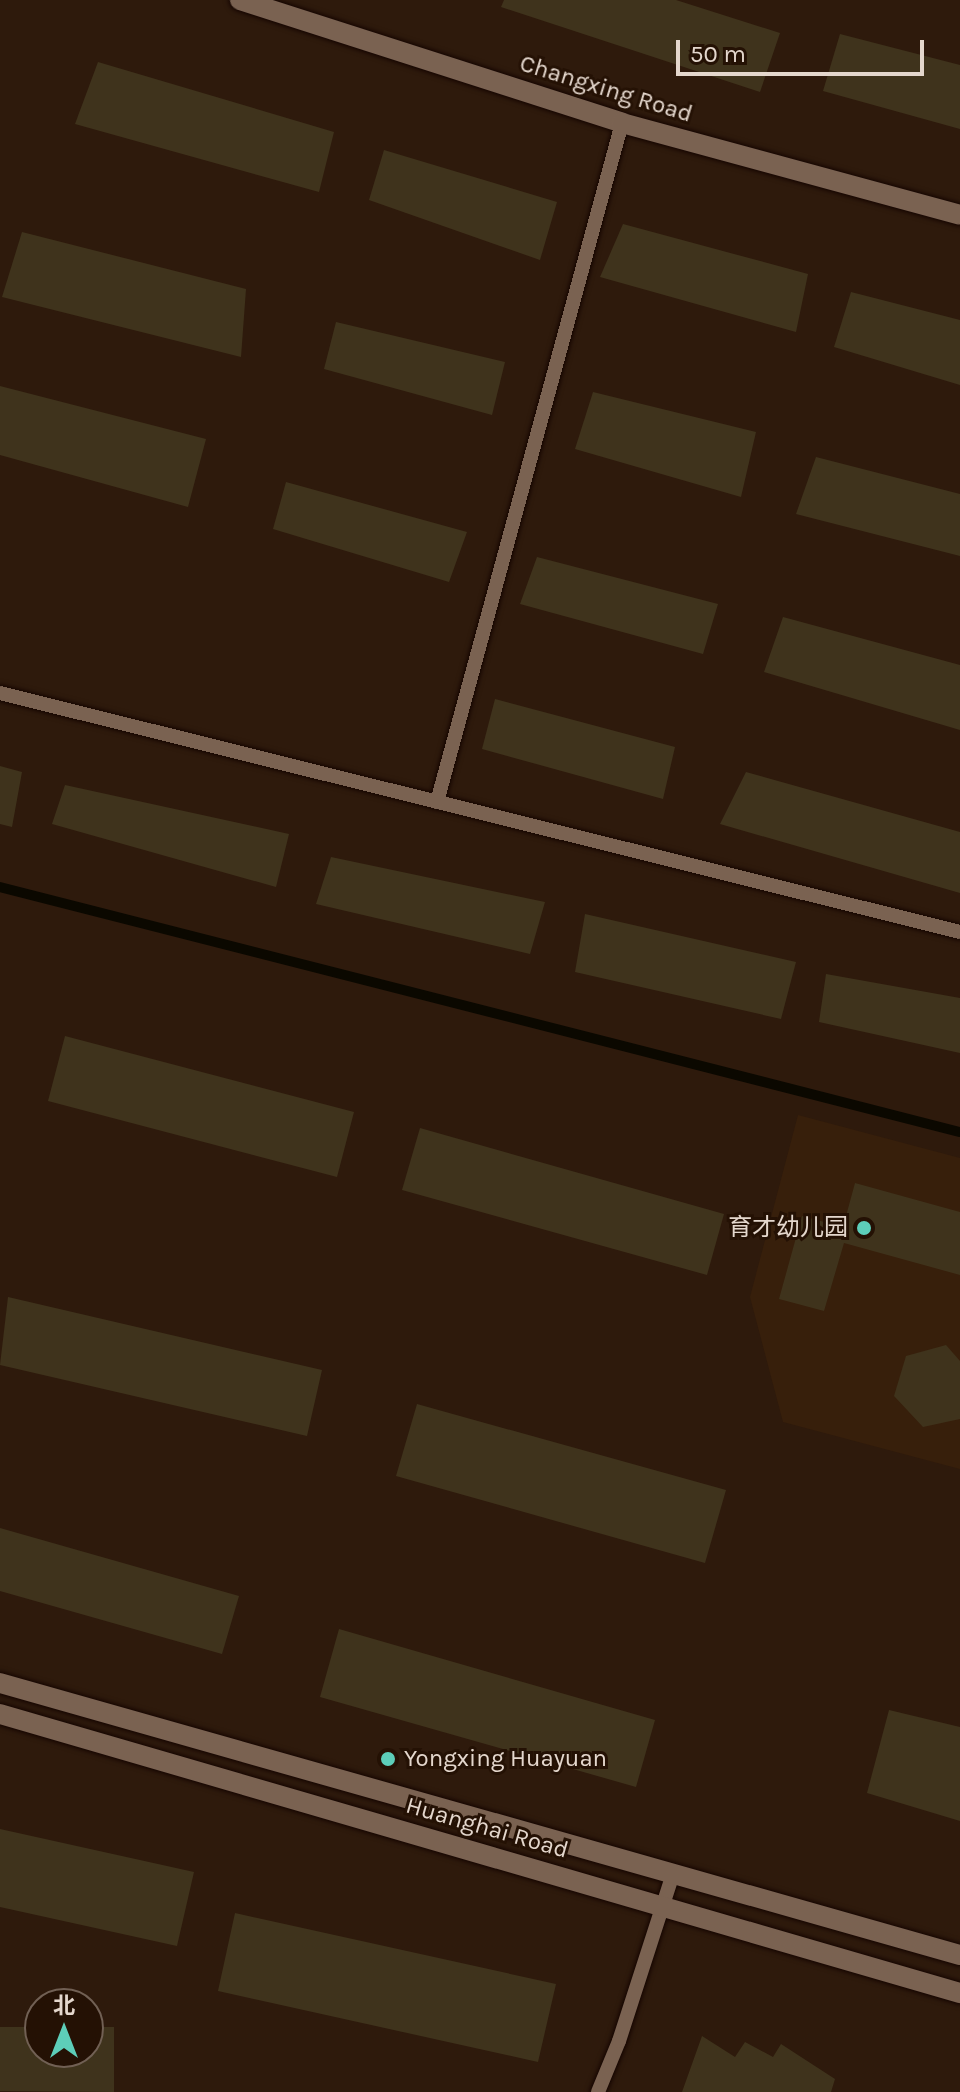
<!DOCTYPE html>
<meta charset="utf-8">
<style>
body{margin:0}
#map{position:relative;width:960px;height:2092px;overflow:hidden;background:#2e1a0c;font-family:Karla,"Noto Sans SC",sans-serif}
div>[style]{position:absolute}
.built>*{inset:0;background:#371f0b}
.stream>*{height:10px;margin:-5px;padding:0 5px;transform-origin:5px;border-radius:5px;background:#0b0800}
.building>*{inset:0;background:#3f331c}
.roads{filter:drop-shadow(0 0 2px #150500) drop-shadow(0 0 2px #150500)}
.service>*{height:14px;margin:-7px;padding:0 7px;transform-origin:7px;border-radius:7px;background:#7a6251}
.tertiary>*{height:20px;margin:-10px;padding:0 10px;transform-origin:10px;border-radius:10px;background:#7a6251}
.secondary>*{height:20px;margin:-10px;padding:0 10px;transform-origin:10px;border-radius:10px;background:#7a6251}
.dots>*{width:22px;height:22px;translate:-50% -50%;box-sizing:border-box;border:4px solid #241104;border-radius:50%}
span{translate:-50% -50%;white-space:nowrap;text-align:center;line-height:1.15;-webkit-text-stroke:6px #241104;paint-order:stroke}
.street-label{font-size:24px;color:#e4d7cd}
.poi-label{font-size:24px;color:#e4d7cd}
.right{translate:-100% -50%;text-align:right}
.left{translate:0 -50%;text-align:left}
.north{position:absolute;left:24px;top:1988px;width:80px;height:80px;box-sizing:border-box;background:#241104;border:2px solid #716054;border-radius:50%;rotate:0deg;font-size:22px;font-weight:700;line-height:32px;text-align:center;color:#e4d7cd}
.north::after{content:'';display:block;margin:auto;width:28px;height:36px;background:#5dceb9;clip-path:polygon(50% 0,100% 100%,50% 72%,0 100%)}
.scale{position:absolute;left:676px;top:40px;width:248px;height:36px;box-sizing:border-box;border:4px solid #e4d7cd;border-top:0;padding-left:10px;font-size:24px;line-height:28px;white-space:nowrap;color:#e4d7cd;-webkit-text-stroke:6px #241104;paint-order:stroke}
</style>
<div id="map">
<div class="built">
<div style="clip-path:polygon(798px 1115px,960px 1158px,960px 1469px,783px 1422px,750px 1297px)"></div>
</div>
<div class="stream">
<div style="left:0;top:887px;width:991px;rotate:14.32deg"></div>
</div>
<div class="building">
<div style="clip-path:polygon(504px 0,676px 0,780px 33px,760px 92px,501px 7px)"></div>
<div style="clip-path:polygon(840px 34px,960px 65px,960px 129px,823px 91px)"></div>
<div style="clip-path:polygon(98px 62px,334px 132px,319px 192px,75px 124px)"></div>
<div style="clip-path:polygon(384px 150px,557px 202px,540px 260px,369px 200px)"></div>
<div style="clip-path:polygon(623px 224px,808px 274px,796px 332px,600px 277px)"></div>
<div style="clip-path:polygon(22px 232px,246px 289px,241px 357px,2px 297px)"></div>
<div style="clip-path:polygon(851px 292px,960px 320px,960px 385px,834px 347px)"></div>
<div style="clip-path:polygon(336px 322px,505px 362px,492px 415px,324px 369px)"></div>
<div style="clip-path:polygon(0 386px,206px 439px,188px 507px,0 455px)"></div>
<div style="clip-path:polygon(593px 392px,756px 432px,741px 497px,575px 449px)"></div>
<div style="clip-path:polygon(816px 457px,960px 494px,960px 556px,796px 514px)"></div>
<div style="clip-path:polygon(286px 482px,467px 532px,449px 582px,273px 529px)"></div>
<div style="clip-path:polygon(537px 557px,718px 604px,703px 654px,520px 604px)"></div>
<div style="clip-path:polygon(783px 617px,960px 665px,960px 730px,764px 672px)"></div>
<div style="clip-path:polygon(495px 699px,675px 747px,663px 799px,482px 749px)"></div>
<div style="clip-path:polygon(0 766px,22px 772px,12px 827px,0 824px)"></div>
<div style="clip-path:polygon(746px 772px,960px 832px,960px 893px,720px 824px)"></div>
<div style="clip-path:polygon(65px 785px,289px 834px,276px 887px,52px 824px)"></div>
<div style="clip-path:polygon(331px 857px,545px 902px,530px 954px,316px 904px)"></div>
<div style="clip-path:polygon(585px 914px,796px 962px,781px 1019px,575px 972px)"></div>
<div style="clip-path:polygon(826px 974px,960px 998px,960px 1053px,819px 1022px)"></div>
<div style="clip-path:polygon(65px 1036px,354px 1112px,337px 1177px,48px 1101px)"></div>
<div style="clip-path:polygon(420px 1128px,724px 1214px,707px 1275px,402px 1190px)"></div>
<div style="clip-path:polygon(855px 1183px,960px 1212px,960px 1275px,844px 1243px,824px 1311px,779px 1299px,802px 1216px,843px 1227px)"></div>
<div style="clip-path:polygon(8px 1297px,322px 1370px,307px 1436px,0 1365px)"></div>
<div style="clip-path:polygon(946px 1345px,960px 1361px,960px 1419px,923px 1427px,894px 1396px,906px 1356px)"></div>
<div style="clip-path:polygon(417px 1404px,726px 1490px,705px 1563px,396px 1476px)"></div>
<div style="clip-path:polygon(0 1528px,239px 1596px,222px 1654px,0 1591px)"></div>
<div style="clip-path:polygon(339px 1629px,655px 1720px,636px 1787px,320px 1697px)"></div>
<div style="clip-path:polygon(889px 1710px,960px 1727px,960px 1821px,867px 1793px)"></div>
<div style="clip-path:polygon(0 1829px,194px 1872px,177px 1946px,0 1907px)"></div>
<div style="clip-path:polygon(235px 1913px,556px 1984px,538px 2062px,218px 1991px)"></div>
<div style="clip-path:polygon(0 2027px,40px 2027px,40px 2052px,88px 2052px,88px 2027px,114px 2027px,114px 2092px,0 2091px)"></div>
<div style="clip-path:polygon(702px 2036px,735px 2057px,745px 2042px,773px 2057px,781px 2044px,835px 2079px,831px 2092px,682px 2092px)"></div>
</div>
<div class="roads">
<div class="service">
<div style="left:0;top:693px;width:989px;rotate:13.98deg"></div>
<div style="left:437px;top:802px;width:704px;rotate:-74.76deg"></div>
<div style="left:598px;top:2092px;width:55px;rotate:-67.6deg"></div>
<div style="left:619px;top:2041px;width:176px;rotate:-72.1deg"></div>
</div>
<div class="tertiary">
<div style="left:240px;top:0;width:401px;rotate:17.8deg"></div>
<div style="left:622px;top:123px;width:350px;rotate:15.2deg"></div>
</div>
<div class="secondary">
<div style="left:0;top:1683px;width:998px;rotate:15.82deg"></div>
<div style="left:0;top:1714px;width:1000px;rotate:16.21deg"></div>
</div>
</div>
<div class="dots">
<div style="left:864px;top:1228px;background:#5dceb9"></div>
<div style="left:388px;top:1759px;background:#5dceb9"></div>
</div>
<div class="street-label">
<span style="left:606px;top:89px;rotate:17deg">Changxing Road</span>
<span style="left:487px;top:1828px;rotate:16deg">Huanghai Road</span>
</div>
<div class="poi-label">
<span class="right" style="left:848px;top:1228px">育才幼儿园</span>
<span class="left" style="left:404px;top:1759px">Yongxing Huayuan</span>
</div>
<div class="north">北</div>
<div class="scale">50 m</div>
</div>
